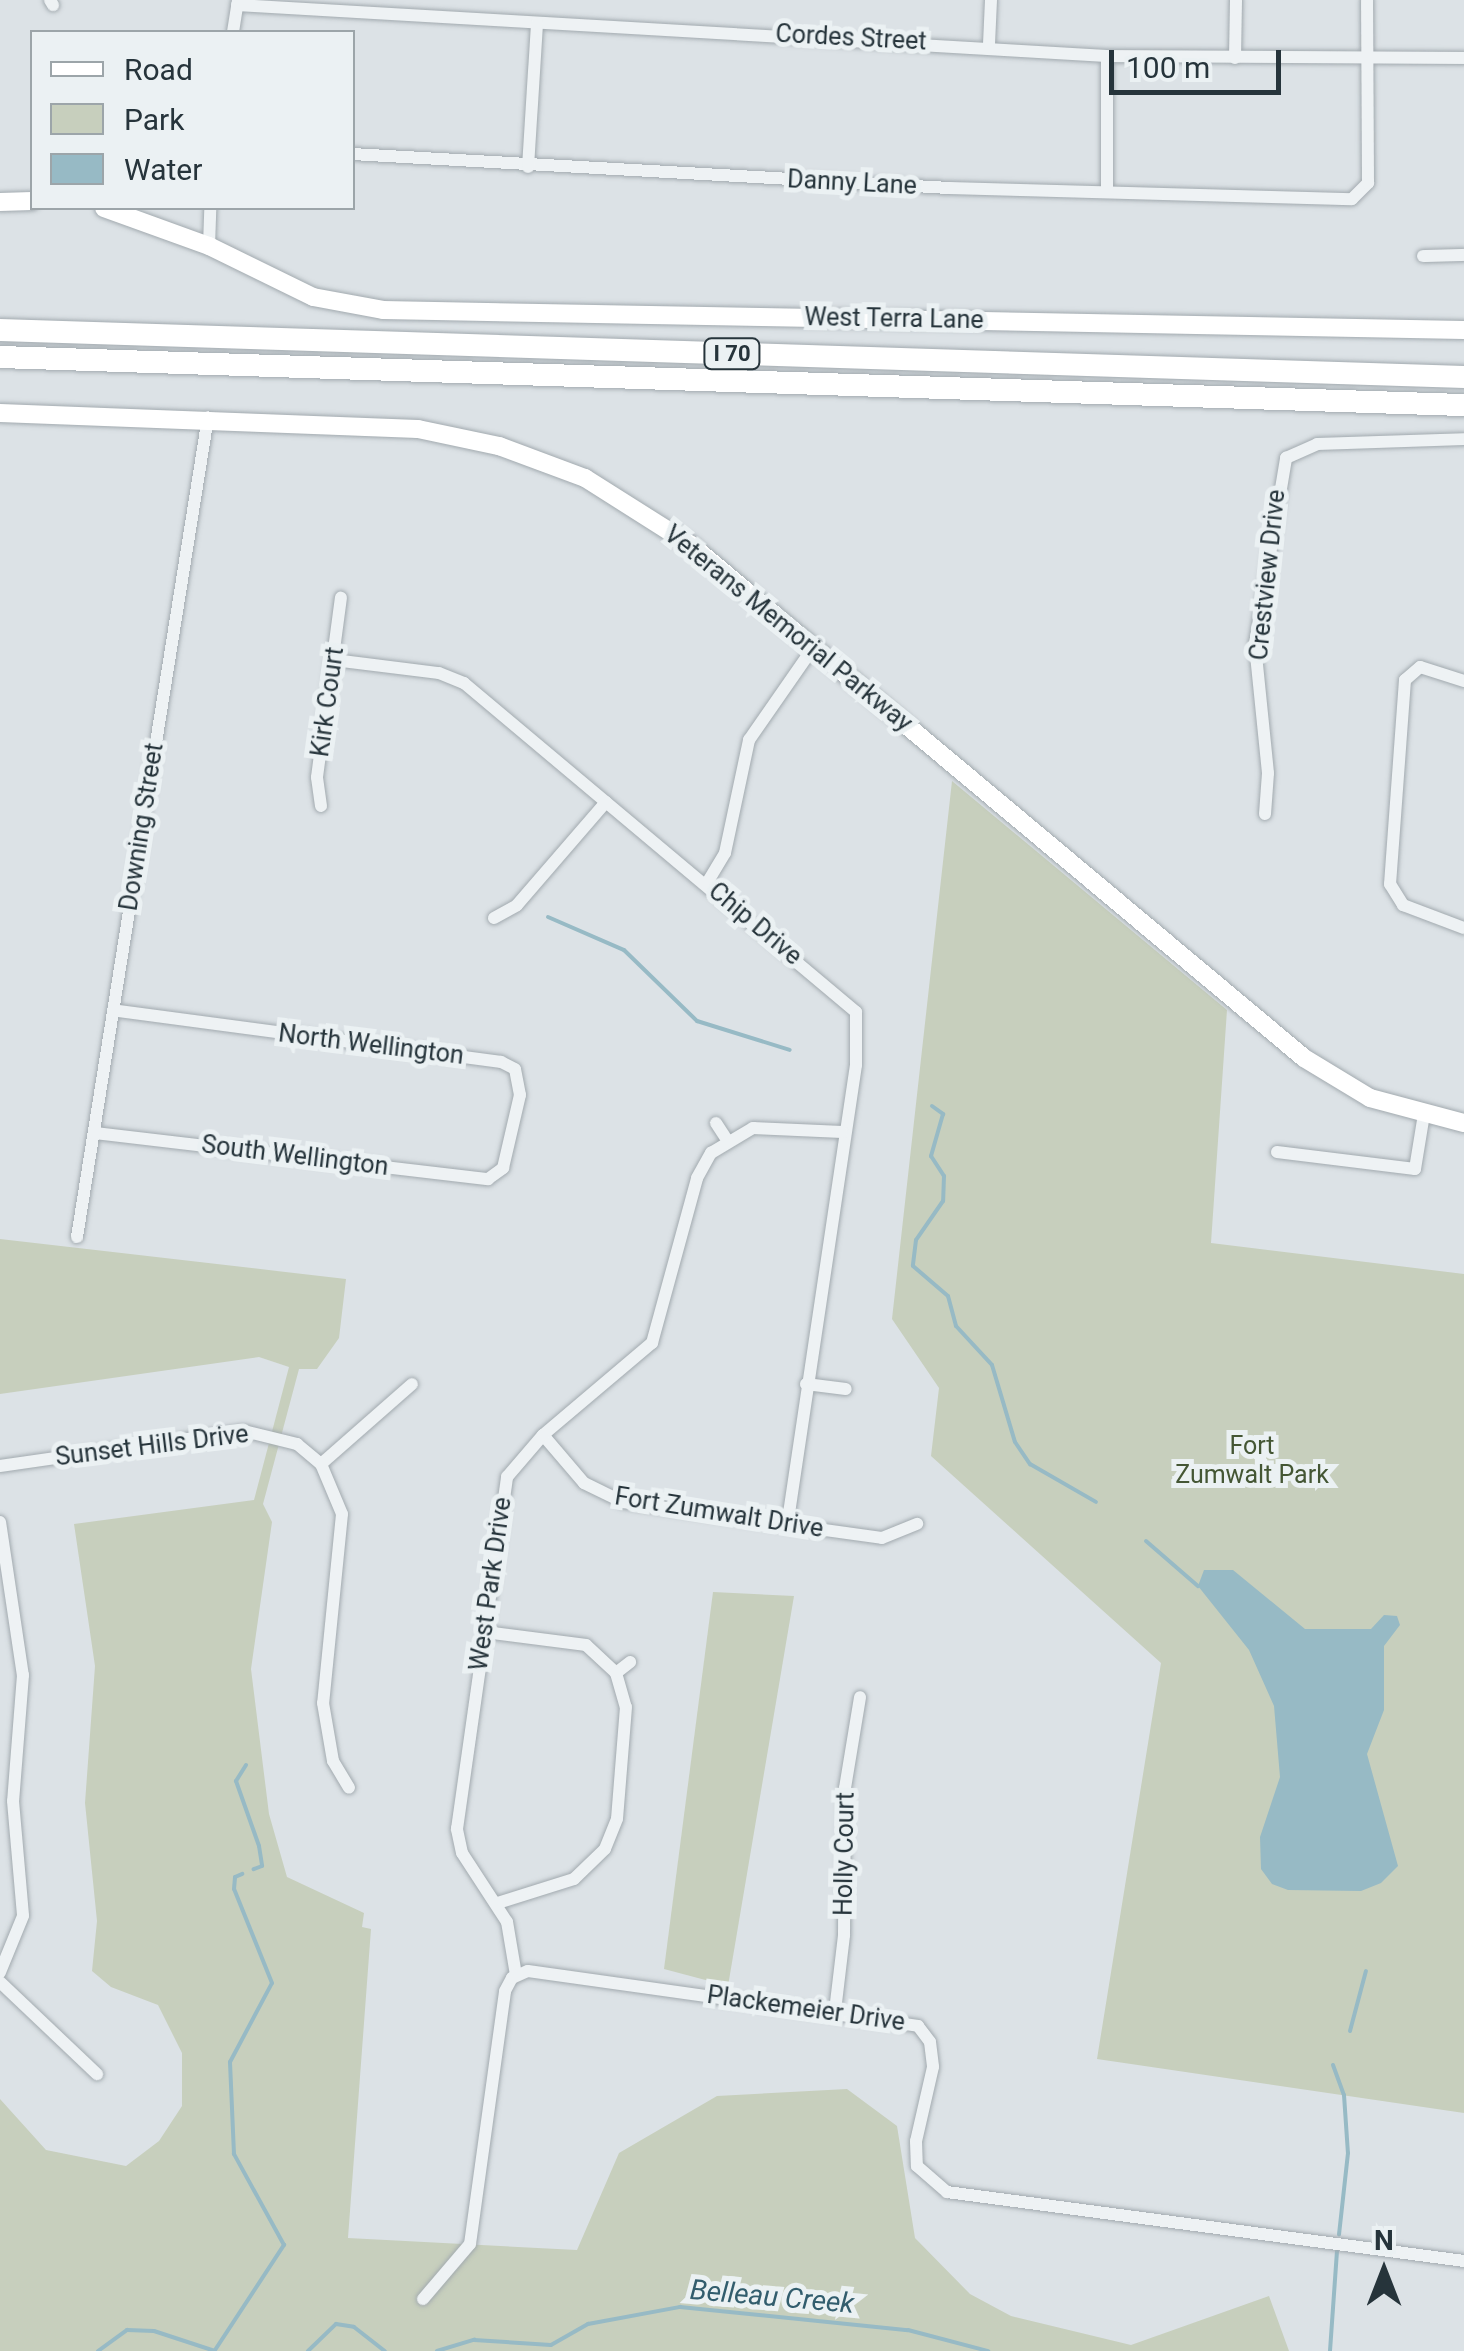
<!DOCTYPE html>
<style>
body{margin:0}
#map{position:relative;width:1464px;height:2351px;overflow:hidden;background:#dce2e6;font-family:Roboto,sans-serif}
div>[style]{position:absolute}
.green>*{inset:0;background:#c7cfbd}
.water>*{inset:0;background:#97bac5}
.stream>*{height:4px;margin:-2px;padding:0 2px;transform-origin:2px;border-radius:2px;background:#97bac5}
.roads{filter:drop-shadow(0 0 2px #a2aaaf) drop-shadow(0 0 2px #a2aaaf)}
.street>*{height:12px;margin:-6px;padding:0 6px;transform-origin:6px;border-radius:6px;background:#eef2f4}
.secondary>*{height:18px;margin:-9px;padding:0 9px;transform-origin:9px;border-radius:9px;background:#fff}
.highway>*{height:22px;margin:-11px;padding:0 11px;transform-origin:11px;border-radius:11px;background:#fff}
span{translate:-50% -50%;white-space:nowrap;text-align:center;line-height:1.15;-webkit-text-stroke:10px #ebf1f3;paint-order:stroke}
.shield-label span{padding:2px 8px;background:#ebf1f3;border:2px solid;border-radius:8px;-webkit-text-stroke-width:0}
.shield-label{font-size:22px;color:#26343b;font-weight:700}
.street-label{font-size:25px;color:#26343b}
.park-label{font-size:25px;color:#445634}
.water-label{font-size:28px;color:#325d6d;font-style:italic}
.legend{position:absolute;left:30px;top:30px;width:325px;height:180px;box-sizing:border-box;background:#ebf1f3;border:2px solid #9ca5a9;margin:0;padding:12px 18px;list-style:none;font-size:30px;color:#26343b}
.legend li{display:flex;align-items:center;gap:20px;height:50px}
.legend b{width:50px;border:2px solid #9ca5a9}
.north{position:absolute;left:1334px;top:2221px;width:100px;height:100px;-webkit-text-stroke:8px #ebf1f3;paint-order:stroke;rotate:0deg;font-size:28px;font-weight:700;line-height:40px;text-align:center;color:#26343b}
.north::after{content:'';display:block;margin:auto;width:35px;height:45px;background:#26343b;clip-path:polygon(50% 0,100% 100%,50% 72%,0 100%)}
.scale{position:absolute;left:1109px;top:50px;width:172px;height:45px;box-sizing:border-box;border:5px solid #26343b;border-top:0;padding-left:12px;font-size:30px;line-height:35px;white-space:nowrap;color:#26343b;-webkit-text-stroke:8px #ebf1f3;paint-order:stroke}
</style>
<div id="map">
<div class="green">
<div style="clip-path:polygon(952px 781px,1227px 1010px,1211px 1243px,1464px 1274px,1464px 2113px,1097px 2059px,1161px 1663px,931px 1456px,939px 1388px,892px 1319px)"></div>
<div style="clip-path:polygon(0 1239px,346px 1279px,339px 1338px,317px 1369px,299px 1369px,263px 1504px,272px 1522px,251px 1669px,269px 1814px,287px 1877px,364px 1913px,362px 1927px,371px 1929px,348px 2238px,577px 2250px,619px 2153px,717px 2096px,847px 2089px,897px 2126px,915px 2238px,970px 2294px,1011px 2316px,1131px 2345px,1269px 2296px,1289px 2351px,0 2351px,0 2099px,46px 2150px,126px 2166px,159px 2141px,182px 2106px,182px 2053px,158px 2005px,111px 1987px,92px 1971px,97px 1921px,85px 1803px,95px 1666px,74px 1524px,254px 1500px,289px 1367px,259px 1357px,0 1394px)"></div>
<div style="clip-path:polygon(713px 1592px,794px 1596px,728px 1986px,664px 1969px)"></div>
</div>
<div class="water">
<div style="clip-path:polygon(1204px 1570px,1233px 1570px,1305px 1629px,1371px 1629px,1384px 1615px,1397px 1616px,1400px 1625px,1384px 1646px,1384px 1710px,1367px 1754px,1398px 1866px,1381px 1883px,1361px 1891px,1288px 1890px,1272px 1884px,1261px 1869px,1260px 1837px,1280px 1777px,1274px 1706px,1249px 1650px,1198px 1586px)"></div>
</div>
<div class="stream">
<div style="left:548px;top:917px;width:83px;rotate:23.5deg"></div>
<div style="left:624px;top:950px;width:102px;rotate:44.2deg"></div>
<div style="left:697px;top:1021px;width:97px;rotate:17.3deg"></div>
<div style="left:932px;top:1106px;width:14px;rotate:36deg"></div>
<div style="left:943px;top:1114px;width:44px;rotate:105.9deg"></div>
<div style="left:931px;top:1156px;width:24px;rotate:57deg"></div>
<div style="left:944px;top:1176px;width:25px;rotate:92deg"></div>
<div style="left:943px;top:1201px;width:47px;rotate:124.7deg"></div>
<div style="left:916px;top:1240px;width:26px;rotate:97deg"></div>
<div style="left:913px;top:1266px;width:46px;rotate:40.6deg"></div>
<div style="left:948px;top:1296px;width:31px;rotate:75deg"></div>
<div style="left:956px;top:1326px;width:53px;rotate:47.3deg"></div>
<div style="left:992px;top:1365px;width:80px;rotate:73.4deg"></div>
<div style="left:1015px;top:1442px;width:27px;rotate:56deg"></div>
<div style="left:1030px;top:1464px;width:76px;rotate:29.9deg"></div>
<div style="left:1146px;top:1541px;width:69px;rotate:40.9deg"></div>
<div style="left:246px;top:1765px;width:19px;rotate:122deg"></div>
<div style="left:236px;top:1781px;width:69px;rotate:70.5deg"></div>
<div style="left:259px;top:1846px;width:20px;rotate:81deg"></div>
<div style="left:262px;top:1866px;width:9px;rotate:159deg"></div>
<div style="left:1350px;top:2031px;width:62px;rotate:-75.1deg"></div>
<div style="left:1333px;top:2065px;width:32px;rotate:70deg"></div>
<div style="left:1344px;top:2095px;width:58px;rotate:86.1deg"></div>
<div style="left:1348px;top:2153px;width:82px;rotate:96.3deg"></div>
<div style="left:215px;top:2350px;width:126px;rotate:-56.7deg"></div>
<div style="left:284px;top:2245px;width:104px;rotate:-118.8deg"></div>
<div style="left:234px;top:2154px;width:92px;rotate:-92.5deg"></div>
<div style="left:230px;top:2062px;width:89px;rotate:-62deg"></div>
<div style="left:272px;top:1983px;width:101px;rotate:-112deg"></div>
<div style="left:234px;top:1889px;width:12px;rotate:-85deg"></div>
<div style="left:235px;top:1877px;width:8px;rotate:-23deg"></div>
<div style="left:98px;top:2351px;width:36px;rotate:-36deg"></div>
<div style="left:127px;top:2330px;width:27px;rotate:2deg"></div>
<div style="left:154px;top:2331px;width:64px;rotate:18.2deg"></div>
<div style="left:308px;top:2351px;width:39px;rotate:-44deg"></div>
<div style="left:336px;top:2324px;width:18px;rotate:9deg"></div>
<div style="left:354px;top:2327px;width:39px;rotate:38deg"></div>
<div style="left:437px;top:2351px;width:39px;rotate:-17deg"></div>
<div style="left:474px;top:2340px;width:77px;rotate:3.7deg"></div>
<div style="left:551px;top:2345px;width:43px;rotate:-29.6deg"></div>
<div style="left:588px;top:2324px;width:94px;rotate:-10.5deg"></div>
<div style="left:680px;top:2307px;width:229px;rotate:5.8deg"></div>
<div style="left:908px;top:2330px;width:83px;rotate:14.7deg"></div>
<div style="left:1330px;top:2351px;width:100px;rotate:-86deg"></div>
</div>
<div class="roads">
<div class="street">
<div style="left:50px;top:0;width:6px;rotate:59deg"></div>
<div style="left:237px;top:5px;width:871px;rotate:3.35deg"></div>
<div style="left:1107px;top:56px;width:357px;rotate:0.3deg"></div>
<div style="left:233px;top:32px;width:32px;rotate:-81deg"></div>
<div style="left:989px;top:44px;width:44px;rotate:-87.4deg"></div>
<div style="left:1107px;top:56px;width:133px;rotate:90deg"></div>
<div style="left:1235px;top:58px;width:58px;rotate:-89deg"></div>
<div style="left:352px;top:154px;width:598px;rotate:3.26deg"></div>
<div style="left:949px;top:188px;width:403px;rotate:1.6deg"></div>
<div style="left:1352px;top:199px;width:23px;rotate:-45deg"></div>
<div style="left:1368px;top:183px;width:183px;rotate:-90.3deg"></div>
<div style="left:528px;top:167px;width:144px;rotate:-86.4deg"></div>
<div style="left:209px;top:246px;width:38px;rotate:-88deg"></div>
<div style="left:1423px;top:256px;width:41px;rotate:-1.4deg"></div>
<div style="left:334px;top:660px;width:106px;rotate:7.1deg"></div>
<div style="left:439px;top:673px;width:27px;rotate:22deg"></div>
<div style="left:464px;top:683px;width:512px;rotate:40.01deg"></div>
<div style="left:856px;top:1012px;width:53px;rotate:90deg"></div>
<div style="left:856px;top:1065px;width:465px;rotate:98.5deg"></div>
<div style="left:1464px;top:681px;width:46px;rotate:-162.3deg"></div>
<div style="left:1420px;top:667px;width:20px;rotate:139deg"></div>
<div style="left:1405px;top:680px;width:205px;rotate:94.2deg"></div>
<div style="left:1390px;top:884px;width:25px;rotate:58deg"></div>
<div style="left:1403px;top:905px;width:65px;rotate:20.7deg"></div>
<div style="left:321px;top:806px;width:29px;rotate:-98deg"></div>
<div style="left:317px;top:777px;width:181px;rotate:-82.4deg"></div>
<div style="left:1265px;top:814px;width:41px;rotate:-85.8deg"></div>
<div style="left:1268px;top:773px;width:130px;rotate:-95.8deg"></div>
<div style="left:1255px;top:644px;width:189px;rotate:-80.5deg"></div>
<div style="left:1286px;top:458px;width:34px;rotate:-24deg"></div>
<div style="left:1317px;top:444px;width:147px;rotate:-1.9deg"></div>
<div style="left:707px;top:883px;width:35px;rotate:-59deg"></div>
<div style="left:725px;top:853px;width:116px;rotate:-78deg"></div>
<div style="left:749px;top:740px;width:112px;rotate:-55.2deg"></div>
<div style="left:494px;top:918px;width:26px;rotate:-29deg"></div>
<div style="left:517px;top:905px;width:136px;rotate:-49.2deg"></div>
<div style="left:716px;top:1123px;width:20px;rotate:57deg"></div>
<div style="left:95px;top:1133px;width:396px;rotate:6.7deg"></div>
<div style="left:488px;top:1179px;width:19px;rotate:-36deg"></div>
<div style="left:503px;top:1168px;width:75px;rotate:-76.9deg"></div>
<div style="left:520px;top:1095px;width:26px;rotate:-101deg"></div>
<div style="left:515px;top:1069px;width:16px;rotate:-153deg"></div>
<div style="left:501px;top:1062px;width:391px;rotate:-172.4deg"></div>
<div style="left:1277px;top:1152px;width:139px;rotate:7deg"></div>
<div style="left:1415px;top:1169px;width:56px;rotate:-80.7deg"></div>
<div style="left:77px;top:1237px;width:830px;rotate:-80.92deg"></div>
<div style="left:806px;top:1384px;width:40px;rotate:7.1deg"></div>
<div style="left:543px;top:1435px;width:63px;rotate:49.5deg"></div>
<div style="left:584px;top:1483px;width:43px;rotate:26deg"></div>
<div style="left:623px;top:1502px;width:261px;rotate:7.9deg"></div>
<div style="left:882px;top:1538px;width:38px;rotate:-22deg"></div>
<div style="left:321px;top:1464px;width:121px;rotate:-41.3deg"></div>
<div style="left:0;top:1466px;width:246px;rotate:-8.2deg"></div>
<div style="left:244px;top:1431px;width:55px;rotate:13.8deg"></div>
<div style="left:297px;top:1444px;width:31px;rotate:40deg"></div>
<div style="left:321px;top:1464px;width:54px;rotate:67.2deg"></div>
<div style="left:342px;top:1514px;width:190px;rotate:95.7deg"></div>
<div style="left:323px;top:1703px;width:59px;rotate:80.2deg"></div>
<div style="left:333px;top:1761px;width:31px;rotate:59deg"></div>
<div style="left:0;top:1522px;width:155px;rotate:81.5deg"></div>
<div style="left:23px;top:1675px;width:126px;rotate:94.5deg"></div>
<div style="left:13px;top:1801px;width:115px;rotate:85deg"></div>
<div style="left:23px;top:1916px;width:61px;rotate:112.3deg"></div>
<div style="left:485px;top:1632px;width:102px;rotate:7.3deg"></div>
<div style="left:586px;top:1645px;width:41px;rotate:43deg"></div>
<div style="left:616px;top:1673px;width:35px;rotate:74deg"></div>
<div style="left:626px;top:1707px;width:112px;rotate:94.6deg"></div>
<div style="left:617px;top:1819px;width:32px;rotate:112deg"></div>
<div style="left:605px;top:1849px;width:43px;rotate:135.9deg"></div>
<div style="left:574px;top:1879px;width:80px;rotate:162.5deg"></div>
<div style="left:616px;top:1673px;width:18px;rotate:-38deg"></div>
<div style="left:516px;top:1975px;width:54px;rotate:-99.6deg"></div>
<div style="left:507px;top:1922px;width:82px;rotate:-123.1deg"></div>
<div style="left:462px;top:1853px;width:25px;rotate:-102deg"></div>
<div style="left:457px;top:1829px;width:356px;rotate:-81.9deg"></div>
<div style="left:507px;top:1477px;width:55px;rotate:-49.4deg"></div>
<div style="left:543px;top:1435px;width:143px;rotate:-40.2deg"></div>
<div style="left:652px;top:1343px;width:171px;rotate:-74.7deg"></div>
<div style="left:697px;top:1178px;width:29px;rotate:-61deg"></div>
<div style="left:711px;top:1153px;width:49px;rotate:-30.8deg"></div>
<div style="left:753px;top:1128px;width:89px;rotate:2.6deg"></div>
<div style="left:0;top:1982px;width:134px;rotate:43.5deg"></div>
<div style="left:835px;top:2011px;width:77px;rotate:-83.2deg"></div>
<div style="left:844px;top:1935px;width:147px;rotate:-89.6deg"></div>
<div style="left:845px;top:1788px;width:92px;rotate:-80.6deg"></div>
<div style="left:423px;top:2299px;width:72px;rotate:-49.5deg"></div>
<div style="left:470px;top:2244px;width:255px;rotate:-82.1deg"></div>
<div style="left:505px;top:1991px;width:15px;rotate:-62deg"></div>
<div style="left:512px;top:1978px;width:17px;rotate:-24deg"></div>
<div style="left:528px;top:1971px;width:394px;rotate:8deg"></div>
<div style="left:918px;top:2026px;width:20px;rotate:53deg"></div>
<div style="left:930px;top:2042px;width:25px;rotate:83deg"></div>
<div style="left:933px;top:2067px;width:76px;rotate:102.9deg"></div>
<div style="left:916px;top:2141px;width:25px;rotate:88deg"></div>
<div style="left:917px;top:2166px;width:40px;rotate:41deg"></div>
<div style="left:947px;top:2192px;width:522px;rotate:7.6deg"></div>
</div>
<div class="secondary">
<div style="left:0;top:202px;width:32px;rotate:-2deg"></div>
<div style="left:104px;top:208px;width:112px;rotate:19.9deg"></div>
<div style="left:209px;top:246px;width:116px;rotate:26.1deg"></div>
<div style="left:313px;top:297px;width:71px;rotate:10.5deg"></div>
<div style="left:383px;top:310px;width:1081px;rotate:1.06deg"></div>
<div style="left:0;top:413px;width:418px;rotate:2.2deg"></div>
<div style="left:418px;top:429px;width:83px;rotate:11.9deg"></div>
<div style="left:499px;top:446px;width:92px;rotate:20.4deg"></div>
<div style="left:585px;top:478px;width:125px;rotate:32.3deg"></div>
<div style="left:691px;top:545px;width:799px;rotate:39.92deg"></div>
<div style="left:1304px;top:1058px;width:77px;rotate:31.2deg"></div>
<div style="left:1370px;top:1098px;width:97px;rotate:14.9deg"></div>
</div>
<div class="highway">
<div style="left:0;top:330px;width:1465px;rotate:1.84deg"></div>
<div style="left:0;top:357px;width:1465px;rotate:1.88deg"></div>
</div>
</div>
<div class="shield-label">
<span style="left:732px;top:354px">I 70</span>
</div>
<div class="street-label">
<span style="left:851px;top:38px;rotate:3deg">Cordes Street</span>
<span style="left:852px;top:183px;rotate:3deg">Danny Lane</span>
<span style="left:894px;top:319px;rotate:1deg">West Terra Lane</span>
<span style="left:1268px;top:575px;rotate:-84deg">Crestview Drive</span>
<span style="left:788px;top:629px;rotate:39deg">Veterans Memorial Parkway</span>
<span style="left:328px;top:702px;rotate:-82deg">Kirk Court</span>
<span style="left:142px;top:827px;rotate:-81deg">Downing Street</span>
<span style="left:755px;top:924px;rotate:40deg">Chip Drive</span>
<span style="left:371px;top:1045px;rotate:7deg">North Wellington</span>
<span style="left:295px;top:1156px;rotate:7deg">South Wellington</span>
<span style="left:152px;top:1446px;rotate:-7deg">Sunset Hills Drive</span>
<span style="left:719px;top:1513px;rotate:9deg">Fort Zumwalt Drive</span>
<span style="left:491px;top:1584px;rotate:-82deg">West Park Drive</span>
<span style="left:845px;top:1854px;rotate:-89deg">Holly Court</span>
<span style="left:806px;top:2009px;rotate:8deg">Plackemeier Drive</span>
</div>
<div class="park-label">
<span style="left:1252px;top:1461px">Fort<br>Zumwalt Park</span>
</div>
<div class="water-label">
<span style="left:772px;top:2297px;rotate:5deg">Belleau Creek</span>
</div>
<ul class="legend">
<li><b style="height:12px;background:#fff"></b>Road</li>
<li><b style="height:28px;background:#c7cfbd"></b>Park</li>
<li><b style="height:28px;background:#97bac5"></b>Water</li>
</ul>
<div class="north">N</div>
<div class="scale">100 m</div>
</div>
